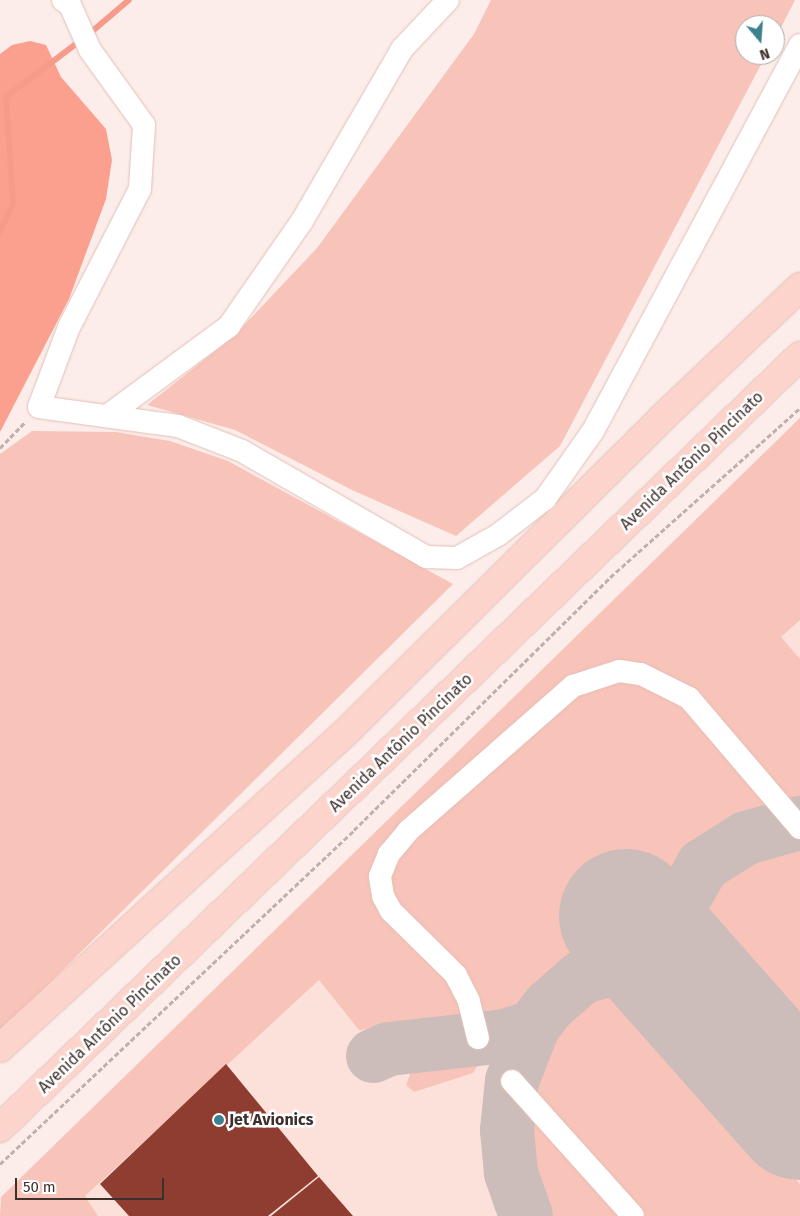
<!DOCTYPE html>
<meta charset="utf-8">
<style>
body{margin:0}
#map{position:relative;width:800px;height:1216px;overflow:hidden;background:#fcedea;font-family:"Fira Sans",sans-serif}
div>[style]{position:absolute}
.built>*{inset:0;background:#fce1db}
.green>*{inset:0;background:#f8c3b8}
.forest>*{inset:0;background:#fba08e}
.stream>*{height:6px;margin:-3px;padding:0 3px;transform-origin:3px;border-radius:3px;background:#f69b89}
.taxiway>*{height:54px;margin:-27px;padding:0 27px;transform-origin:27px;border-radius:27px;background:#ccbdba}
.runway>*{height:134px;margin:-67px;padding:0 67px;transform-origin:67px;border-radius:67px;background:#ccbdba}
.building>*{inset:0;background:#8e3d30}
.path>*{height:3px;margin-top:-1.5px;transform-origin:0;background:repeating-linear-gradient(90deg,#bfb0ad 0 5px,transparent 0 7.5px)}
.roads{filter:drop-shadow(0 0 1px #e2bfb7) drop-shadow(0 0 1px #e2bfb7)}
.minor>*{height:22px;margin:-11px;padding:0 11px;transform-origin:11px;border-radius:11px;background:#fff}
.major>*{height:28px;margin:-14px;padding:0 14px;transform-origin:14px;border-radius:14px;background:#fcd4cb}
.dots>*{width:14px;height:14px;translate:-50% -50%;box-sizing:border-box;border:2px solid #fff;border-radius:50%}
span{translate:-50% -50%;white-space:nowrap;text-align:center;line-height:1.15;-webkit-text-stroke:5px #fff;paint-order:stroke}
.street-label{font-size:16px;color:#3d2f2c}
.poi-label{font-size:16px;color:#3d2f2c;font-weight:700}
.left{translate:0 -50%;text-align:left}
.north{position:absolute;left:735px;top:15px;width:50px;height:50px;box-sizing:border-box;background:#fff;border:1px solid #b1acab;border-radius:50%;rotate:162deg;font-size:14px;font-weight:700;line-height:20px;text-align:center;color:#3d2f2c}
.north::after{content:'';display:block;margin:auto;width:18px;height:22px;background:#3c818e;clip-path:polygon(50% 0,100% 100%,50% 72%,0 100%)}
.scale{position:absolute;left:15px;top:1178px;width:149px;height:22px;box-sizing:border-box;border:2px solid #3d2f2c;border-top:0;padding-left:6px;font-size:15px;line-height:18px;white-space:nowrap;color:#3d2f2c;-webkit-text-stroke:4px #fff;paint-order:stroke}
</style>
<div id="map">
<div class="built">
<div style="clip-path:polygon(800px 418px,800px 1216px,0 1216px,4px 1197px)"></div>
</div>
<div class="green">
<div style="clip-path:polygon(491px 0,795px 0,775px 39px,775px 25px,745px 25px,745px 55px,766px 55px,560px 446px,456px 536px,352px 490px,235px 430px,147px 405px,233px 337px,317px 248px,474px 34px)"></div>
<div style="clip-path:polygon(800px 418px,800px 620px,781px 637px,800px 659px,800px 808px,791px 809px,708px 707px,594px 670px,374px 875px,443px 969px,465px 1019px,359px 1030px,319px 980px,85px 1196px,98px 1216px,0 1216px,1px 1197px)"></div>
<div style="clip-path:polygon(32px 431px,116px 432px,170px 441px,228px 461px,453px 584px,0 1032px,0 454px)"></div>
<div style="clip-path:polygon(626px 678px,673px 695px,779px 811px,735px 825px,705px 842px,657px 878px,592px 938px,528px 1005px,482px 1019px,393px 901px,388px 874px,399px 853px,574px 693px)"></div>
<div style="clip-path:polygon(800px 840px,800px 1045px,707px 939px,703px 909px,707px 893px,731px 865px,750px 854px)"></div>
<div style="clip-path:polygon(616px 995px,644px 1006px,800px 1184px,800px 1216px,638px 1216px,528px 1090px,538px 1053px,553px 1027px,585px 999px)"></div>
<div style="clip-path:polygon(470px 1057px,480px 1061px,473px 1073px,414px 1092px,406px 1085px,412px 1069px,421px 1061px)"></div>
<div style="clip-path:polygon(523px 1106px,627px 1216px,541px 1216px,522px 1152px)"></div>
</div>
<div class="forest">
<div style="clip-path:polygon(30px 41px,46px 45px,61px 77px,106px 129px,112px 160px,106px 199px,69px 299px,0 432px,0 54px,12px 45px)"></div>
</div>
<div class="stream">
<div style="left:89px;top:34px;width:52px;rotate:-40.4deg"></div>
<div style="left:0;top:232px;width:32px;rotate:-66deg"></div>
<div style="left:13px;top:203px;width:106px;rotate:-93.8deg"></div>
<div style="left:6px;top:97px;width:94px;rotate:-37.2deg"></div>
</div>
<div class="taxiway">
<div style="left:373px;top:1056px;width:17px;rotate:-24deg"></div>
<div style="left:389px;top:1049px;width:117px;rotate:-6.4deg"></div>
<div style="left:505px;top:1036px;width:29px;rotate:-18deg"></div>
<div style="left:526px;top:1216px;width:46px;rotate:-109.2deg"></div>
<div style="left:511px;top:1173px;width:43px;rotate:-95.3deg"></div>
<div style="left:507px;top:1130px;width:49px;rotate:-84.2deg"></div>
<div style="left:512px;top:1081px;width:58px;rotate:-68.7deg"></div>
<div style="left:533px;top:1027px;width:26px;rotate:-53deg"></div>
<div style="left:549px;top:1006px;width:43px;rotate:-41.2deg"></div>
<div style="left:581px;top:978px;width:44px;rotate:-17.2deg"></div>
<div style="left:623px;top:965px;width:24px"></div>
<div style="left:647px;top:965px;width:29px;rotate:12deg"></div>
<div style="left:675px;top:971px;width:16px;rotate:-101deg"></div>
<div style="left:672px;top:955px;width:49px;rotate:-81.7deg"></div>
<div style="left:679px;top:907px;width:48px;rotate:-60.3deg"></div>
<div style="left:703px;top:865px;width:51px;rotate:-32.1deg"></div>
<div style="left:746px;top:838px;width:56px;rotate:-15.5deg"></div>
</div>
<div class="runway">
<div style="left:626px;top:916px;width:263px;rotate:48.5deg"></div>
</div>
<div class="building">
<div style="clip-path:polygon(226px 1064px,318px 1176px,268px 1216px,129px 1216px,100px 1184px)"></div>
<div style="clip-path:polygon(319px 1177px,353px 1216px,271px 1216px)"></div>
</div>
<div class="path">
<div style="left:0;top:448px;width:36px;rotate:-46deg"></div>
<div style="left:0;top:1164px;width:487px;rotate:-43.3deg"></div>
<div style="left:354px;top:830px;width:368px;rotate:-44.6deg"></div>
<div style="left:616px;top:572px;width:246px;rotate:-41.7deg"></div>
</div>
<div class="roads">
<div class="minor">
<div style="left:63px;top:0;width:9px;rotate:36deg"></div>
<div style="left:70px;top:5px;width:49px;rotate:66deg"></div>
<div style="left:90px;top:50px;width:92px;rotate:54.2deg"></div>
<div style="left:144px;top:125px;width:64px;rotate:93.6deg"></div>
<div style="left:140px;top:189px;width:155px;rotate:117.2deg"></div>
<div style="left:69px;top:327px;width:85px;rotate:110.6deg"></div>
<div style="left:39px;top:407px;width:140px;rotate:7.8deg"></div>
<div style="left:178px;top:426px;width:69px;rotate:21.3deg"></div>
<div style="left:242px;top:451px;width:212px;rotate:29.9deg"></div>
<div style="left:426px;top:557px;width:31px;rotate:2deg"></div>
<div style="left:457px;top:558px;width:47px;rotate:-29.3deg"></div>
<div style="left:498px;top:535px;width:59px;rotate:-37.5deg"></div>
<div style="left:545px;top:499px;width:83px;rotate:-54.8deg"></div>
<div style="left:593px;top:431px;width:438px;rotate:-61.8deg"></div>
<div style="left:107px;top:416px;width:152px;rotate:-36.4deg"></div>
<div style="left:229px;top:326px;width:128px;rotate:-55.2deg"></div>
<div style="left:302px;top:221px;width:199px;rotate:-59.8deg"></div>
<div style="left:402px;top:49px;width:67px;rotate:-46.8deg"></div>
<div style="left:478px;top:1038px;width:38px;rotate:-104deg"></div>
<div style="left:469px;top:1001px;width:29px;rotate:-117deg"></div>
<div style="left:456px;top:975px;width:91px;rotate:-135.4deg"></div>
<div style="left:391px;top:911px;width:17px;rotate:-118deg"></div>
<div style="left:383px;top:896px;width:20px;rotate:-99deg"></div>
<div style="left:380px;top:876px;width:24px;rotate:-68deg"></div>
<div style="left:389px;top:854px;width:30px;rotate:-50deg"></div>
<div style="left:408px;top:831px;width:220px;rotate:-41.3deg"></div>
<div style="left:573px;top:686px;width:48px;rotate:-18.1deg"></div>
<div style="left:619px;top:671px;width:22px;rotate:8deg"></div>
<div style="left:641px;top:674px;width:54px;rotate:26.6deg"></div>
<div style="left:689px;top:698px;width:171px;rotate:49.5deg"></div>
<div style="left:512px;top:1081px;width:181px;rotate:48.1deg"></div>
</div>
<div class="major">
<div style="left:0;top:1048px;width:467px;rotate:-42.4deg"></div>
<div style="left:345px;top:733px;width:445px;rotate:-44.8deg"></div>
<div style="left:661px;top:419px;width:192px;rotate:-43.5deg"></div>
<div style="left:0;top:1128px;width:1112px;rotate:-43.98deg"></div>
</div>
</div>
<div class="dots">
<div style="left:219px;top:1120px;background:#3c818e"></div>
</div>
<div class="street-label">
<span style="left:692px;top:461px;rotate:-44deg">Avenida Antônio Pincinato</span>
<span style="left:401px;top:743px;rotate:-44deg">Avenida Antônio Pincinato</span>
<span style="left:110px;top:1024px;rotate:-44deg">Avenida Antônio Pincinato</span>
</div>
<div class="poi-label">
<span class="left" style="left:229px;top:1120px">Jet Avionics</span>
</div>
<div class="north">N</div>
<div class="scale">50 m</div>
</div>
